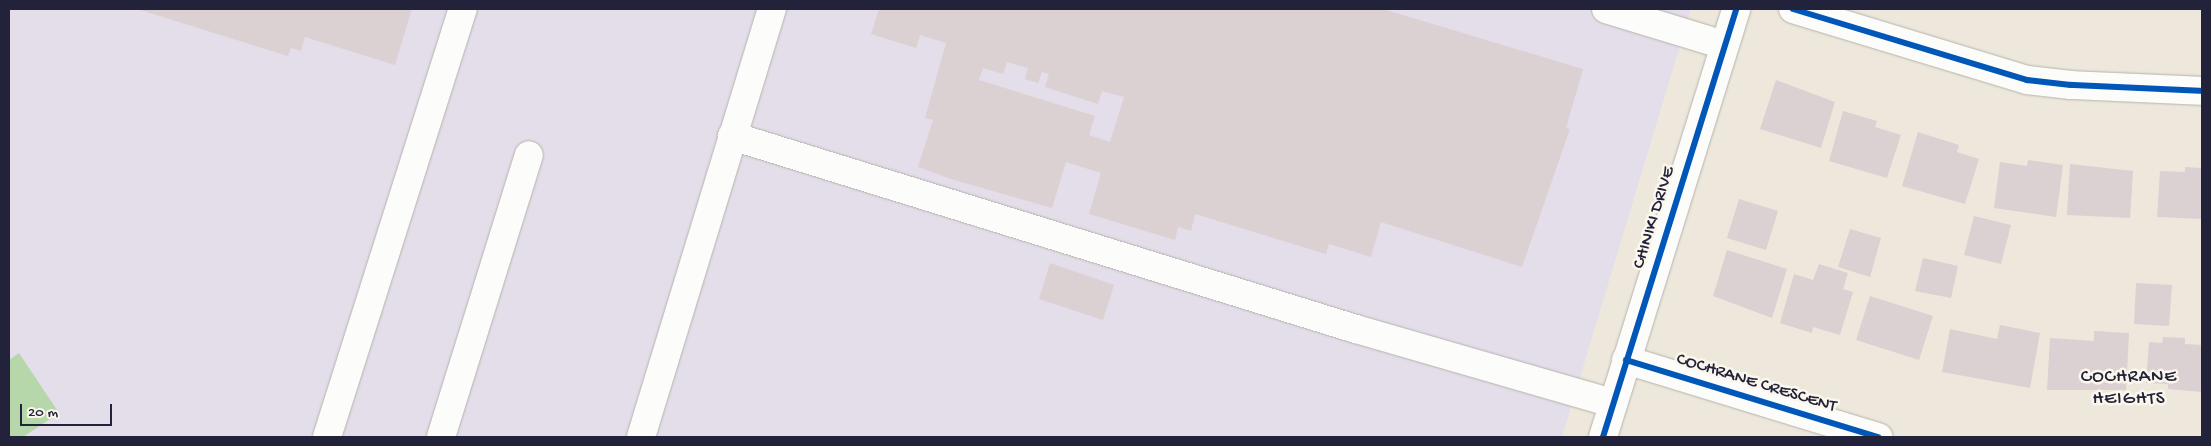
<!DOCTYPE html>
<style>
body{margin:0}
#map{position:relative;width:2211px;height:446px;overflow:hidden;background:#ede8db;font-family:"Gochi Hand",sans-serif}
div>[style]{position:absolute}
.built>*{inset:0;background:#e4deea}
.green>*{inset:0;background:#b5d7aa}
.building>*{inset:0;background:#dbd0d2}
.roads{filter:drop-shadow(0 0 1px #b6b3ad) drop-shadow(0 0 1px #b6b3ad)}
.minor>*{height:28px;margin:-14px;padding:0 14px;transform-origin:14px;border-radius:14px;background:#fcfcfa}
.cycleway>*{height:6px;margin:-3px;padding:0 3px;transform-origin:3px;border-radius:3px;background:#0057b8}
span{translate:-50% -50%;white-space:nowrap;text-align:center;line-height:1.15;-webkit-text-stroke:5px #fbf7ec;paint-order:stroke}
.street-label{font-size:18px;color:#22223b}
.neighbourhood-label{font-size:19px;color:#22223b;letter-spacing:1px}
.frame{position:absolute;inset:0;border:10px solid #22223b;pointer-events:none}
.scale{position:absolute;left:20px;top:404px;width:92px;height:22px;box-sizing:border-box;border:2px solid #22223b;border-top:0;padding-left:6px;font-size:15px;line-height:18px;white-space:nowrap;color:#22223b;-webkit-text-stroke:4px #fbf7ec;paint-order:stroke}
</style>
<div id="map">
<div class="built">
<div style="clip-path:polygon(9px 9px,1691px 9px,1562px 437px,9px 437px)"></div>
</div>
<div class="green">
<div style="clip-path:polygon(19px 353px,59px 413px,23px 437px,9px 437px,9px 360px)"></div>
</div>
<div class="building">
<div style="clip-path:polygon(137px 9px,412px 9px,395px 65px,305px 37px,301px 51px,291px 48px,288px 56px)"></div>
<div style="clip-path:polygon(evenodd,879px 9px,1383px 9px,1583px 69px,1566px 128px,1570px 129px,1522px 267px,1381px 222px,1371px 257px,1329px 244px,1326px 254px,1195px 214px,1191px 231px,1178px 227px,1175px 240px,1089px 214px,1101px 173px,1066px 162px,1052px 208px,951px 179px,918px 167px,933px 120px,925px 118px,946px 43px,920px 35px,916px 48px,871px 34px,879px 9px,1007px 62px,1028px 68px,1025px 79px,1038px 83px,1042px 72px,1049px 74px,1045px 87px,1098px 104px,1102px 91px,1124px 97px,1110px 142px,1089px 135px,1095px 116px,979px 80px,983px 68px,1003px 74px,1007px 62px)"></div>
<div style="clip-path:polygon(1776px 80px,1835px 102px,1821px 148px,1760px 129px)"></div>
<div style="clip-path:polygon(1843px 111px,1877px 121px,1875px 127px,1901px 135px,1887px 178px,1829px 161px)"></div>
<div style="clip-path:polygon(1918px 132px,1959px 145px,1957px 152px,1979px 159px,1965px 204px,1902px 186px)"></div>
<div style="clip-path:polygon(2028px 160px,2063px 165px,2056px 217px,1994px 208px,2000px 162px,2027px 166px)"></div>
<div style="clip-path:polygon(2070px 164px,2133px 171px,2130px 218px,2067px 215px)"></div>
<div style="clip-path:polygon(2185px 167px,2202px 168px,2202px 219px,2157px 217px,2160px 171px,2185px 172px)"></div>
<div style="clip-path:polygon(1739px 199px,1778px 211px,1766px 250px,1727px 238px)"></div>
<div style="clip-path:polygon(1974px 216px,2011px 225px,2001px 264px,1964px 255px)"></div>
<div style="clip-path:polygon(1850px 229px,1881px 238px,1870px 277px,1838px 267px)"></div>
<div style="clip-path:polygon(1727px 250px,1787px 269px,1772px 318px,1713px 296px)"></div>
<div style="clip-path:polygon(1923px 258px,1958px 266px,1951px 298px,1915px 291px)"></div>
<div style="clip-path:polygon(1050px 263px,1114px 285px,1103px 320px,1039px 299px)"></div>
<div style="clip-path:polygon(1819px 264px,1848px 273px,1843px 289px,1853px 292px,1840px 335px,1813px 327px,1812px 333px,1780px 323px,1794px 274px,1813px 280px)"></div>
<div style="clip-path:polygon(2136px 283px,2172px 285px,2169px 326px,2134px 324px)"></div>
<div style="clip-path:polygon(1870px 296px,1933px 316px,1919px 360px,1856px 340px)"></div>
<div style="clip-path:polygon(2000px 325px,2040px 333px,2030px 388px,1942px 372px,1950px 329px,1997px 339px)"></div>
<div style="clip-path:polygon(2094px 331px,2129px 333px,2126px 390px,2047px 390px,2050px 338px,2094px 341px)"></div>
<div style="clip-path:polygon(2163px 337px,2185px 338px,2185px 344px,2202px 345px,2202px 392px,2168px 389px,2168px 384px,2146px 383px,2149px 342px,2162px 343px)"></div>
</div>
<div class="roads">
<div class="minor">
<div style="left:1606px;top:9px;width:123px;rotate:17deg"></div>
<div style="left:1793px;top:9px;width:245px;rotate:16.9deg"></div>
<div style="left:2027px;top:80px;width:44px;rotate:6.5deg"></div>
<div style="left:2071px;top:85px;width:131px;rotate:2.6deg"></div>
<div style="left:732px;top:136px;width:653px;rotate:17.19deg"></div>
<div style="left:1356px;top:329px;width:267px;rotate:16.1deg"></div>
<div style="left:1626px;top:360px;width:264px;rotate:17deg"></div>
<div style="left:327px;top:437px;width:449px;rotate:-72.4deg"></div>
<div style="left:441px;top:437px;width:295px;rotate:-72.7deg"></div>
<div style="left:641px;top:437px;width:448px;rotate:-73deg"></div>
<div style="left:1603px;top:437px;width:448px;rotate:-72.7deg"></div>
</div>
</div>
<div class="cycleway">
<div style="left:1793px;top:9px;width:245px;rotate:16.9deg"></div>
<div style="left:2027px;top:80px;width:44px;rotate:6.5deg"></div>
<div style="left:2071px;top:85px;width:131px;rotate:2.6deg"></div>
<div style="left:1626px;top:360px;width:264px;rotate:17deg"></div>
<div style="left:1603px;top:437px;width:448px;rotate:-72.7deg"></div>
</div>
<div class="street-label">
<span style="left:1655px;top:218px;rotate:-73deg">CHINIKI DRIVE</span>
<span style="left:1756px;top:384px;rotate:17deg">COCHRANE CRESCENT</span>
</div>
<div class="neighbourhood-label">
<span style="left:2129px;top:389px">COCHRANE<br>HEIGHTS</span>
</div>
<div class="frame"></div>
<div class="scale">20 m</div>
</div>
